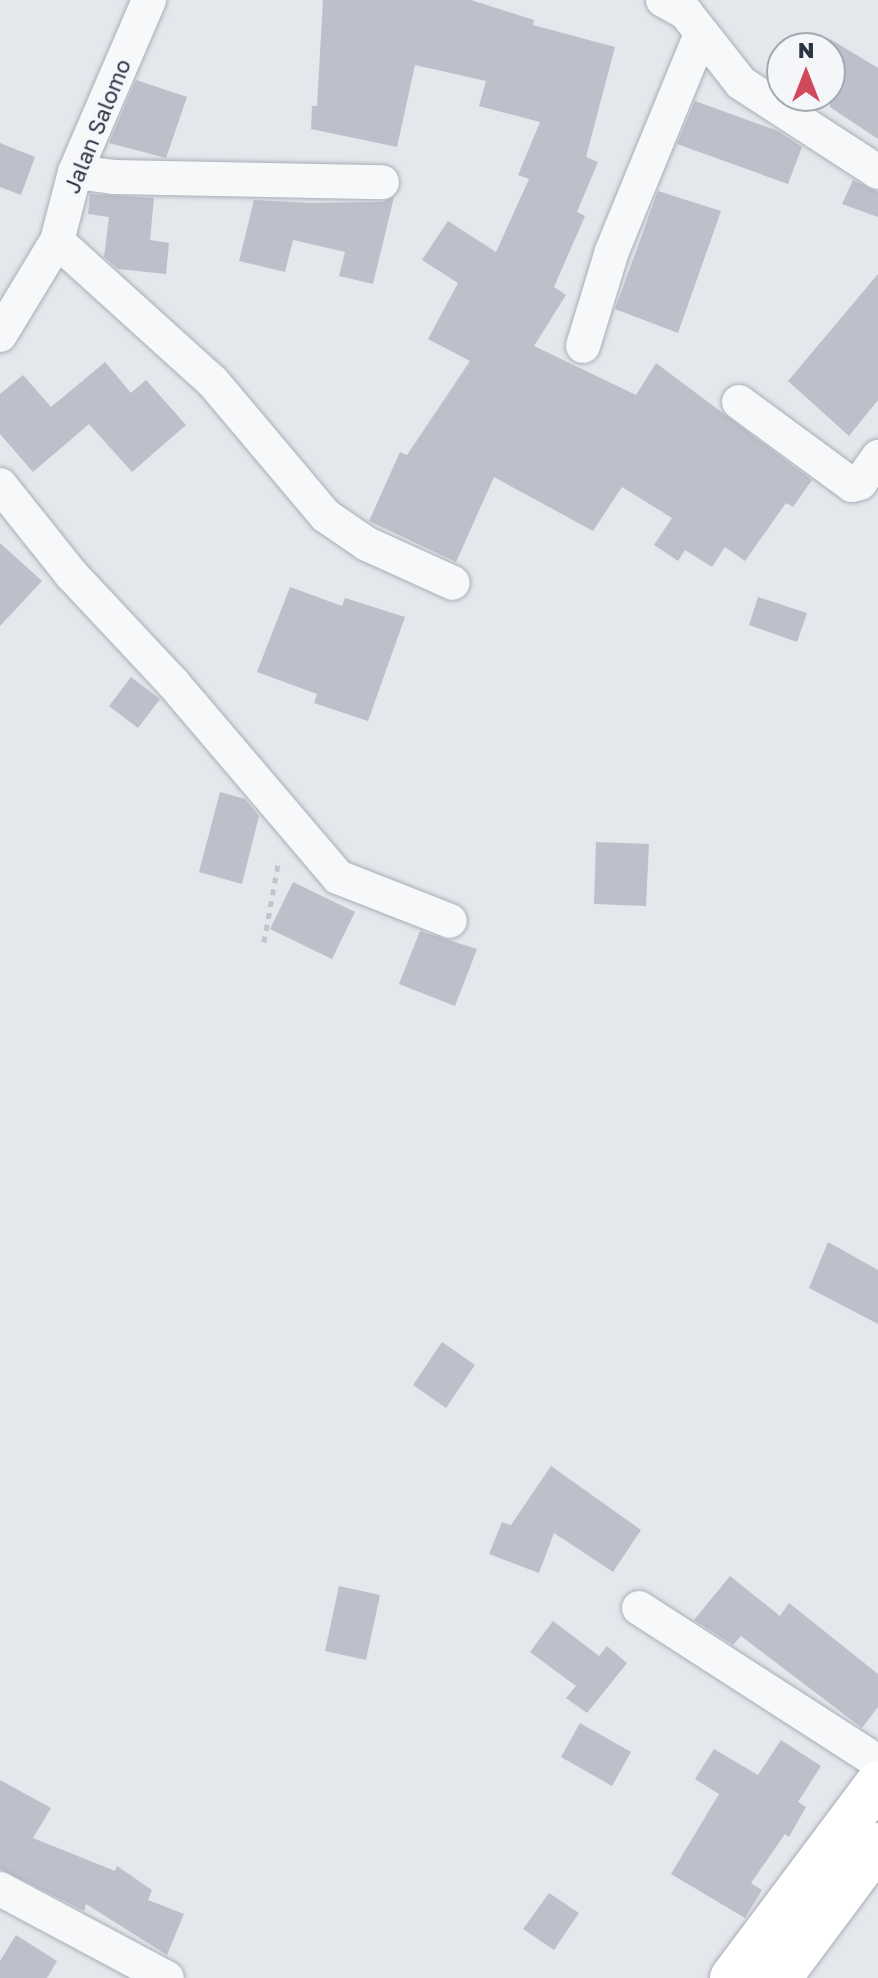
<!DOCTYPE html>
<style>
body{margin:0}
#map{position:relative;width:878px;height:1978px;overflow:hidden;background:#e4e7ec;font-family:"Golos Text",sans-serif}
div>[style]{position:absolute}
.building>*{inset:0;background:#bbc0ca}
.path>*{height:5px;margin-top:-2.5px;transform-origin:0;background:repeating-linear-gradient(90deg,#c2c5cb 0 6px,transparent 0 12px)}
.roads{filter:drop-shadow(0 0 2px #a9aeb7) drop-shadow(0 0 2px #a9aeb7)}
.minor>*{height:34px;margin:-17px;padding:0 17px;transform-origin:17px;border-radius:17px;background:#f7f8fa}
.secondary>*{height:44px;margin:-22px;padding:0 22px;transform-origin:22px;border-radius:22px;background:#fff}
span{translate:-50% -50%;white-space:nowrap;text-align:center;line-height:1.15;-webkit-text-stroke:6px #f4f6f9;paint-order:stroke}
.street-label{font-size:22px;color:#2b3445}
.north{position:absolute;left:766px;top:32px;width:80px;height:80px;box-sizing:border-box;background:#f4f6f9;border:2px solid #a4a8b1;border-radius:50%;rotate:0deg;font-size:22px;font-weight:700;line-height:32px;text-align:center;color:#2b3445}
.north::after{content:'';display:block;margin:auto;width:28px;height:36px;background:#d1495b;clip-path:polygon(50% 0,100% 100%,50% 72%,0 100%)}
</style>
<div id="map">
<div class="building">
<div style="clip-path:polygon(323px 0,471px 0,534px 20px,533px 25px,615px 47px,586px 157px,598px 162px,577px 212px,585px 216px,554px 287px,566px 295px,534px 346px,636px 395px,656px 363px,812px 480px,793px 507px,786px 503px,745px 561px,725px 547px,712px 567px,685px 550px,678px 561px,654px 545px,672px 518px,622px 487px,593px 531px,494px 477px,456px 562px,369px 521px,400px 452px,407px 455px,470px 361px,428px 339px,458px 283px,422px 260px,448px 221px,496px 252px,529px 179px,518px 175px,540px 122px,479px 106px,486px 81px,415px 65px,397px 147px,311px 129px,312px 106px,317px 106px)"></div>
<div style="clip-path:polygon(830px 39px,878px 68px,878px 139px,830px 107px)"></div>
<div style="clip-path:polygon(136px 80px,187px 97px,166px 158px,109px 143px)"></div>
<div style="clip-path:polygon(695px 101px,778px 131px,802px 147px,788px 184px,677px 144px)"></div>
<div style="clip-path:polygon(0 143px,35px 157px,21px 195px,0 187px)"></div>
<div style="clip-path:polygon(853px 180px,878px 192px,878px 217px,842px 204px)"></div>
<div style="clip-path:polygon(658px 191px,721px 211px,678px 333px,615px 309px)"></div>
<div style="clip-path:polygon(90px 194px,154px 198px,150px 240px,169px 243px,166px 274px,118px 269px,104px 257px,109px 217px,88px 214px)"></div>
<div style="clip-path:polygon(394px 197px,373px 284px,339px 276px,345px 252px,293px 240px,285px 272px,239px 261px,254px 200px,310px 203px,382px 202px)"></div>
<div style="clip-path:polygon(878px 274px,878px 400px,849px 436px,788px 381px)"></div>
<div style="clip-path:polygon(105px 362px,131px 393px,146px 380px,186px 425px,132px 472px,89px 424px,33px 472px,0 434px,0 394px,23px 375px,51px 407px)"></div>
<div style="clip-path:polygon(0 543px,42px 581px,0 626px)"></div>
<div style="clip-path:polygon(290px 587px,342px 606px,345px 598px,405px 617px,368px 721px,314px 703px,317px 694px,257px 672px)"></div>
<div style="clip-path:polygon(758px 597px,807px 613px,797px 642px,749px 625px)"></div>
<div style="clip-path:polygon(131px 677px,160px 699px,138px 728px,109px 706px)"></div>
<div style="clip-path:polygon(220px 792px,245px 799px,259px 816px,242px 884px,199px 872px)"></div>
<div style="clip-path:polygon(596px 842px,649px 844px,646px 906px,594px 904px)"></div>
<div style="clip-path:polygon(293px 882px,355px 912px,332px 959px,270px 929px)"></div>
<div style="clip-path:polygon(420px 931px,477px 949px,455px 1006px,399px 984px)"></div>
<div style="clip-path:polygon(828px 1242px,878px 1270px,878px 1324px,809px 1288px)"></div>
<div style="clip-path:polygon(442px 1342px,475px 1365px,446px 1408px,413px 1385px)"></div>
<div style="clip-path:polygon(551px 1466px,641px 1530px,613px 1572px,554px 1533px,539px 1573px,489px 1554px,502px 1522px,511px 1525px)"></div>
<div style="clip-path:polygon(730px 1576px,780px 1616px,789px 1603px,878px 1674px,878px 1707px,862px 1728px,741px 1636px,733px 1645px,694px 1620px)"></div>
<div style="clip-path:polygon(339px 1586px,380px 1595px,366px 1660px,325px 1651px)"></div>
<div style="clip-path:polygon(553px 1621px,599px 1656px,607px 1646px,627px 1663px,587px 1713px,566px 1698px,576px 1686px,530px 1652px)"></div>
<div style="clip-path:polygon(580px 1723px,631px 1752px,612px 1786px,561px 1757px)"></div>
<div style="clip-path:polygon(781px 1740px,821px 1766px,798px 1802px,806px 1807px,789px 1837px,785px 1834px,751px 1883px,762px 1890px,745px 1918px,671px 1874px,719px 1794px,695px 1779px,714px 1749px,758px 1775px)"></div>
<div style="clip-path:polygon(0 1780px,51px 1808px,33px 1838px,115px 1871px,117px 1866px,152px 1890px,148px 1900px,184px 1914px,167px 1955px,86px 1904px,84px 1911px,0 1869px)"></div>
<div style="clip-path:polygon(549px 1893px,579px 1913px,554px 1950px,523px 1929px)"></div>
<div style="clip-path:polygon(16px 1935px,57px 1961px,47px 1978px,0 1978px,0 1961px)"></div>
</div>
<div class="path">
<div style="left:264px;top:942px;width:84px;rotate:-79.8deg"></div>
</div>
<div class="roads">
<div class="minor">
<div style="left:663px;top:0;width:26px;rotate:29deg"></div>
<div style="left:686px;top:13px;width:89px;rotate:51.8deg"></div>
<div style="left:741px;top:83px;width:163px;rotate:33deg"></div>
<div style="left:75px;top:172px;width:39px;rotate:7deg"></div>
<div style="left:114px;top:177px;width:268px;rotate:1.1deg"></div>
<div style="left:57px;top:241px;width:210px;rotate:42.1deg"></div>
<div style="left:213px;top:382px;width:175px;rotate:49.9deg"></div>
<div style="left:326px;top:516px;width:50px;rotate:34.3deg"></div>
<div style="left:367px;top:544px;width:94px;rotate:24.4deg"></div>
<div style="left:0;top:335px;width:110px;rotate:-58.8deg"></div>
<div style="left:57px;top:241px;width:71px;rotate:-75.4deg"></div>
<div style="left:75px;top:172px;width:187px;rotate:-66.7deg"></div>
<div style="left:583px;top:346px;width:99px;rotate:-73deg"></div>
<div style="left:612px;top:251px;width:235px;rotate:-67.7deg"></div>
<div style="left:739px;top:402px;width:140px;rotate:36.3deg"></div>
<div style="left:852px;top:485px;width:8px;rotate:-14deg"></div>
<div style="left:860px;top:483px;width:32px;rotate:-55deg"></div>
<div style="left:0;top:485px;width:114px;rotate:51.4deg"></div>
<div style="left:71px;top:574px;width:149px;rotate:46.9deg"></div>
<div style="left:173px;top:683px;width:255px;rotate:49.6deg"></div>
<div style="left:338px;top:877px;width:120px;rotate:21.4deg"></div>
<div style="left:639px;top:1608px;width:284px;rotate:32.8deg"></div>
<div style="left:0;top:1889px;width:189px;rotate:28.1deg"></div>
</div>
<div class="secondary">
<div style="left:732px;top:1978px;width:244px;rotate:-53.2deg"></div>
<div style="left:779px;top:1978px;width:166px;rotate:-53.3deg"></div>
</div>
</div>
<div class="street-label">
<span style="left:97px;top:126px;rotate:-68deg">Jalan Salomo</span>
</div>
<div class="north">N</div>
</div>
